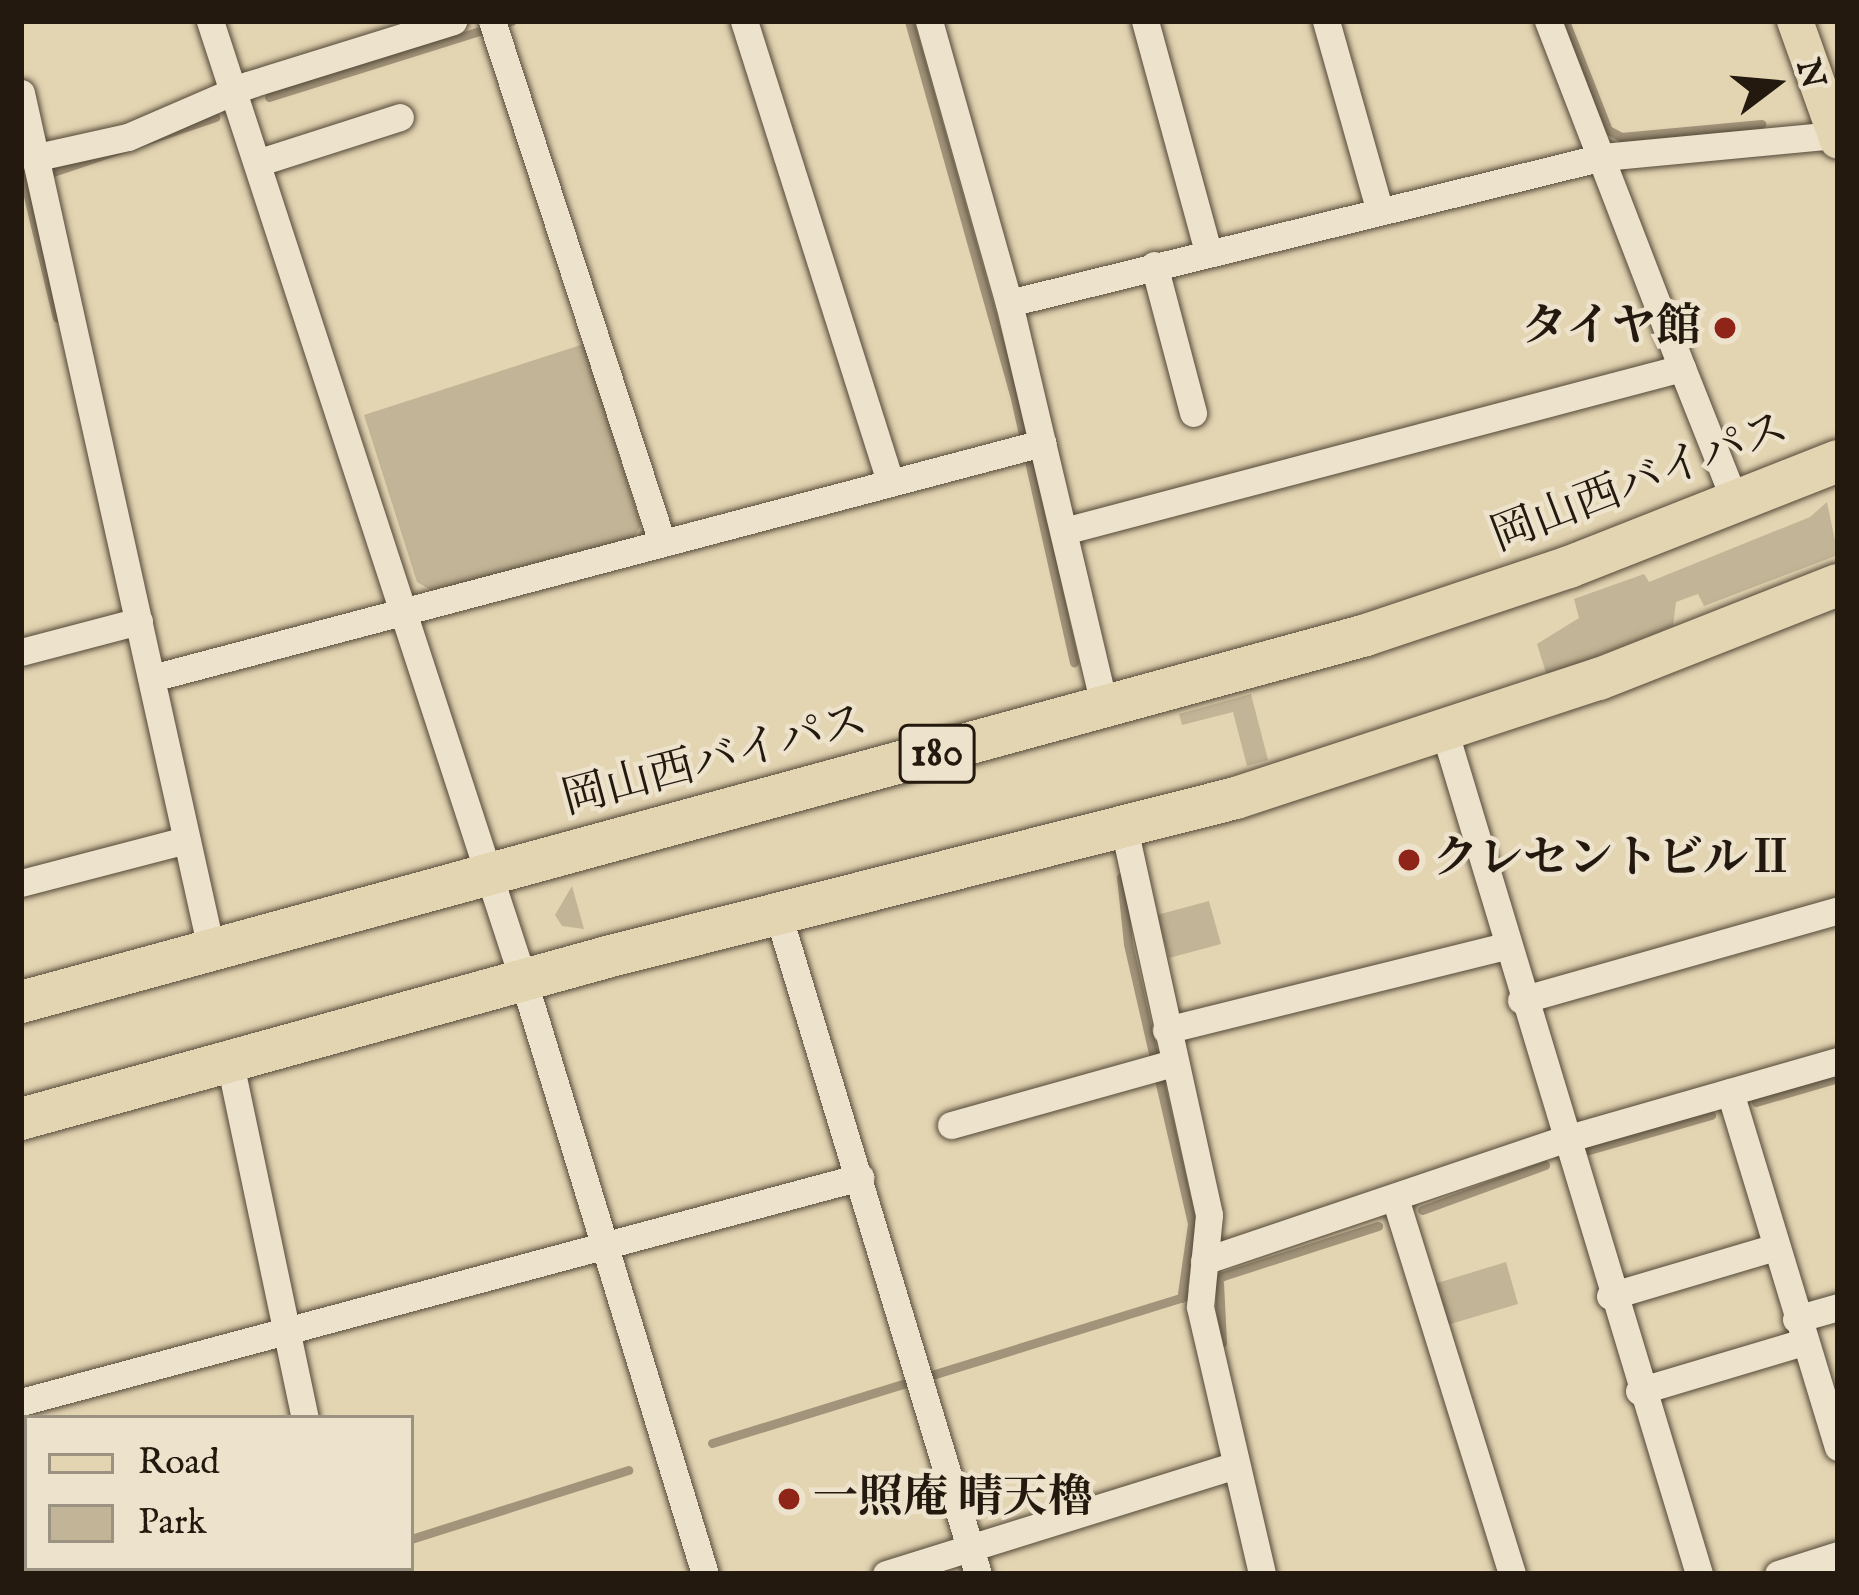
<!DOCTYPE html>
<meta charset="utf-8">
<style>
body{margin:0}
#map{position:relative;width:1859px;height:1595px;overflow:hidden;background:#e3d4b2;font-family:"IM FELL English","Noto Serif JP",serif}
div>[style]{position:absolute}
.green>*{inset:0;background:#c2b496}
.stream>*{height:9px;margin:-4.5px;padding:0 4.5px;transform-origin:4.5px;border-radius:4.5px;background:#a2947a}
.roads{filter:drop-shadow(0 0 3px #534837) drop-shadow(0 0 3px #534837)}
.minor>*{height:27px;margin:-13.5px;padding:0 13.5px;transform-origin:13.5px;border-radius:13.5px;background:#ede3cd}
.major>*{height:36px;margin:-18px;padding:0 18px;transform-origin:18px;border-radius:18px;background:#e3d4b2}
.highway>*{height:42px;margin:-21px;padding:0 21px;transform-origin:21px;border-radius:21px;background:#e3d4b2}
.dots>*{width:33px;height:33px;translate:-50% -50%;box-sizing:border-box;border:6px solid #ede3cd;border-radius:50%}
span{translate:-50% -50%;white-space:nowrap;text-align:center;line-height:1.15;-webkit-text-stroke:9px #ede3cd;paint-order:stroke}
.shield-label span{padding:3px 9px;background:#ede3cd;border:3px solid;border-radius:9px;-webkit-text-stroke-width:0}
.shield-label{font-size:42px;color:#23190e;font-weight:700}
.poi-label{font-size:45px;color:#23190e;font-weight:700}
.right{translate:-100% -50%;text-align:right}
.left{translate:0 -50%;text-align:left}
.street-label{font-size:45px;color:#23190e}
.frame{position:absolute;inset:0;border:24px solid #23190e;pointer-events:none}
.legend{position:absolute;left:24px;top:1415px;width:390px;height:156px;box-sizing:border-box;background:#ede3cd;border:3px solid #9c9281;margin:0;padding:15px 21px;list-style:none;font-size:36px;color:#23190e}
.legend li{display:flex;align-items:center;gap:24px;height:60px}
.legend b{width:60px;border:3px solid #9c9281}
.north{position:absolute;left:1715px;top:24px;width:120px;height:120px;-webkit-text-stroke:9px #ede3cd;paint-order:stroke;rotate:74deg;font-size:33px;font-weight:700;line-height:48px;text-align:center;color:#23190e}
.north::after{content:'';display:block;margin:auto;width:42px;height:54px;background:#23190e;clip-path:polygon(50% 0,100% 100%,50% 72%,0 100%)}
</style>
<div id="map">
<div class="green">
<div style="clip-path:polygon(584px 344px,641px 525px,633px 539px,434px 592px,417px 582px,364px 415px)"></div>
<div style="clip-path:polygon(1827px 502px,1838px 555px,1704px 606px,1698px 594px,1676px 602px,1673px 626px,1547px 676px,1537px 644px,1579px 618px,1574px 599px,1644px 574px,1649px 582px,1810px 517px)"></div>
<div style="clip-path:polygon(1251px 694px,1268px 760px,1247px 766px,1233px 712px,1182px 725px,1179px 714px)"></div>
<div style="clip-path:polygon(572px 886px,584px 929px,562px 926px,555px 915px)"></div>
<div style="clip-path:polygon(1209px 901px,1221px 944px,1169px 958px,1157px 915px)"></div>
<div style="clip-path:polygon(1506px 1262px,1518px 1304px,1447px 1325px,1434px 1284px)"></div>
</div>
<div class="stream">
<div style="left:909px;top:21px;width:387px;rotate:74.3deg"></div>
<div style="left:1014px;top:394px;width:275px;rotate:77.4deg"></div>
<div style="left:1565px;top:21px;width:117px;rotate:68.5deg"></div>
<div style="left:1608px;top:130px;width:15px;rotate:28deg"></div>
<div style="left:1621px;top:137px;width:141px;rotate:-5.3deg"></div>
<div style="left:269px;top:97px;width:254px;rotate:-17.4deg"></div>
<div style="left:21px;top:167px;width:155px;rotate:76.6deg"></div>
<div style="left:44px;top:175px;width:181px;rotate:-18.7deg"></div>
<div style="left:1121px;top:877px;width:67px;rotate:84deg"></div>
<div style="left:1128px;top:944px;width:287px;rotate:77.1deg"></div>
<div style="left:1192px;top:1224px;width:70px;rotate:98.2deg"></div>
<div style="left:1756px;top:1102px;width:85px;rotate:-16.3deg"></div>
<div style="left:1589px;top:1150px;width:127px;rotate:-16deg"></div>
<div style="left:1422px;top:1210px;width:131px;rotate:-20.1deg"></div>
<div style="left:1219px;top:1283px;width:60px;rotate:87.1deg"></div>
<div style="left:712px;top:1443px;width:491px;rotate:-17.2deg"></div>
<div style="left:1181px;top:1298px;width:47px;rotate:-27.6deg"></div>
<div style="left:1223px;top:1276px;width:163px;rotate:-17.9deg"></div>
<div style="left:411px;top:1539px;width:228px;rotate:-17.6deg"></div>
<div style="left:302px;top:1574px;width:20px;rotate:-18deg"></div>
</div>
<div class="roads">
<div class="minor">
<div style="left:210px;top:21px;width:1011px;rotate:71.91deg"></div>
<div style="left:524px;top:982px;width:619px;rotate:73deg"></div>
<div style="left:492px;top:21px;width:548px;rotate:71.93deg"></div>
<div style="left:744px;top:21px;width:483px;rotate:72.4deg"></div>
<div style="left:929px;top:21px;width:293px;rotate:74.2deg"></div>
<div style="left:1009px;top:303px;width:417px;rotate:76.7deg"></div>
<div style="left:1145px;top:21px;width:238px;rotate:74.7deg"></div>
<div style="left:1326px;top:21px;width:194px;rotate:74.2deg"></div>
<div style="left:21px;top:93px;width:881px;rotate:77.48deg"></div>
<div style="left:33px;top:158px;width:97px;rotate:-12.5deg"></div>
<div style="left:128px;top:137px;width:131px;rotate:-23.4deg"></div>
<div style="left:248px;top:85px;width:215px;rotate:-17.3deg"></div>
<div style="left:257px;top:163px;width:150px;rotate:-17.8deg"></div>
<div style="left:1154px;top:265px;width:153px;rotate:75.2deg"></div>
<div style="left:1009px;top:303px;width:612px;rotate:-13.81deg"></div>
<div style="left:1603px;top:157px;width:233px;rotate:-5.4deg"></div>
<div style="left:1682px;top:368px;width:146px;rotate:68.3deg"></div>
<div style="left:1064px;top:531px;width:639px;rotate:-14.78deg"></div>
<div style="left:1682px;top:368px;width:372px;rotate:-111.1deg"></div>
<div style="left:21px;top:652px;width:122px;rotate:-14.7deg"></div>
<div style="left:152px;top:678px;width:921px;rotate:-14.79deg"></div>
<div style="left:1445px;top:733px;width:879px;rotate:73.19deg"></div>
<div style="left:1124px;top:828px;width:396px;rotate:77.6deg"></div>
<div style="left:1209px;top:1215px;width:92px;rotate:95.6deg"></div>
<div style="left:1200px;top:1307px;width:274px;rotate:76.9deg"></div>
<div style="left:21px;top:883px;width:171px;rotate:-14.6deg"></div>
<div style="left:778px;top:914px;width:690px;rotate:73.14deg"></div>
<div style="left:1521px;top:1000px;width:330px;rotate:-15.8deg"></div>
<div style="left:1166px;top:1030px;width:350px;rotate:-13.9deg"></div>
<div style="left:230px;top:1063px;width:363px;rotate:78.1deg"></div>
<div style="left:1730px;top:1092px;width:371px;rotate:73.1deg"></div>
<div style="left:951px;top:1125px;width:230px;rotate:-15.6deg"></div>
<div style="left:1395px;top:1198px;width:394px;rotate:72.7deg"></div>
<div style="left:1204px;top:1261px;width:378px;rotate:-18.7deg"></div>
<div style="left:1562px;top:1140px;width:287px;rotate:-16deg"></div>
<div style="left:1610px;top:1296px;width:172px;rotate:-16.5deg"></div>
<div style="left:1796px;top:1319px;width:44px;rotate:-15.9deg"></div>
<div style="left:1639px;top:1391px;width:171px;rotate:-16.6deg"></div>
<div style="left:21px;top:1402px;width:869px;rotate:-15.01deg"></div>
<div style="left:21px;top:1452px;width:21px;rotate:73deg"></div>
<div style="left:55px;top:1568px;width:6px;rotate:81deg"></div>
<div style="left:337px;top:1568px;width:6px;rotate:81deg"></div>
<div style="left:886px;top:1574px;width:366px;rotate:-17.3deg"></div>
<div style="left:1778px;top:1574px;width:63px;rotate:-17.6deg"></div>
</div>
<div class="major">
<div style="left:1795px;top:21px;width:127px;rotate:70.3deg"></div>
</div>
<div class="highway">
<div style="left:21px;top:1002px;width:1394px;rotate:-15.26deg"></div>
<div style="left:1366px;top:635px;width:214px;rotate:-18.5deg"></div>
<div style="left:1569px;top:567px;width:289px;rotate:-21.5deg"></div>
<div style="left:21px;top:1119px;width:608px;rotate:-15.45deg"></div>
<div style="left:607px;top:957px;width:649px;rotate:-14.19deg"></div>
<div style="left:1236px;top:798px;width:382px;rotate:-18.2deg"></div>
<div style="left:1599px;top:679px;width:257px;rotate:-21.5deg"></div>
</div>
</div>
<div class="dots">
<div style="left:1725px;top:328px;background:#8f2418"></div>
<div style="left:1409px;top:860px;background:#8f2418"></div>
<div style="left:789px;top:1499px;background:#8f2418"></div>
</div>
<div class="shield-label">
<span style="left:937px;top:754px">180</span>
</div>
<div class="poi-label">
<span class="right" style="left:1701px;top:328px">タイヤ館</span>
<span class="left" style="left:1433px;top:860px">クレセントビルⅡ</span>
<span class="left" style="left:813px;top:1499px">一照庵 晴天櫓</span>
</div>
<div class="street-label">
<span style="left:1640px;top:483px;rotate:-21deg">岡山西バイパス</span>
<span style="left:715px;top:761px;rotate:-15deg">岡山西バイパス</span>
</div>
<div class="frame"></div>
<ul class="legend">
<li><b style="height:15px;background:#e3d4b2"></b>Road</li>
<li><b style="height:33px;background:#c2b496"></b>Park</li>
</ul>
<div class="north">N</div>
</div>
